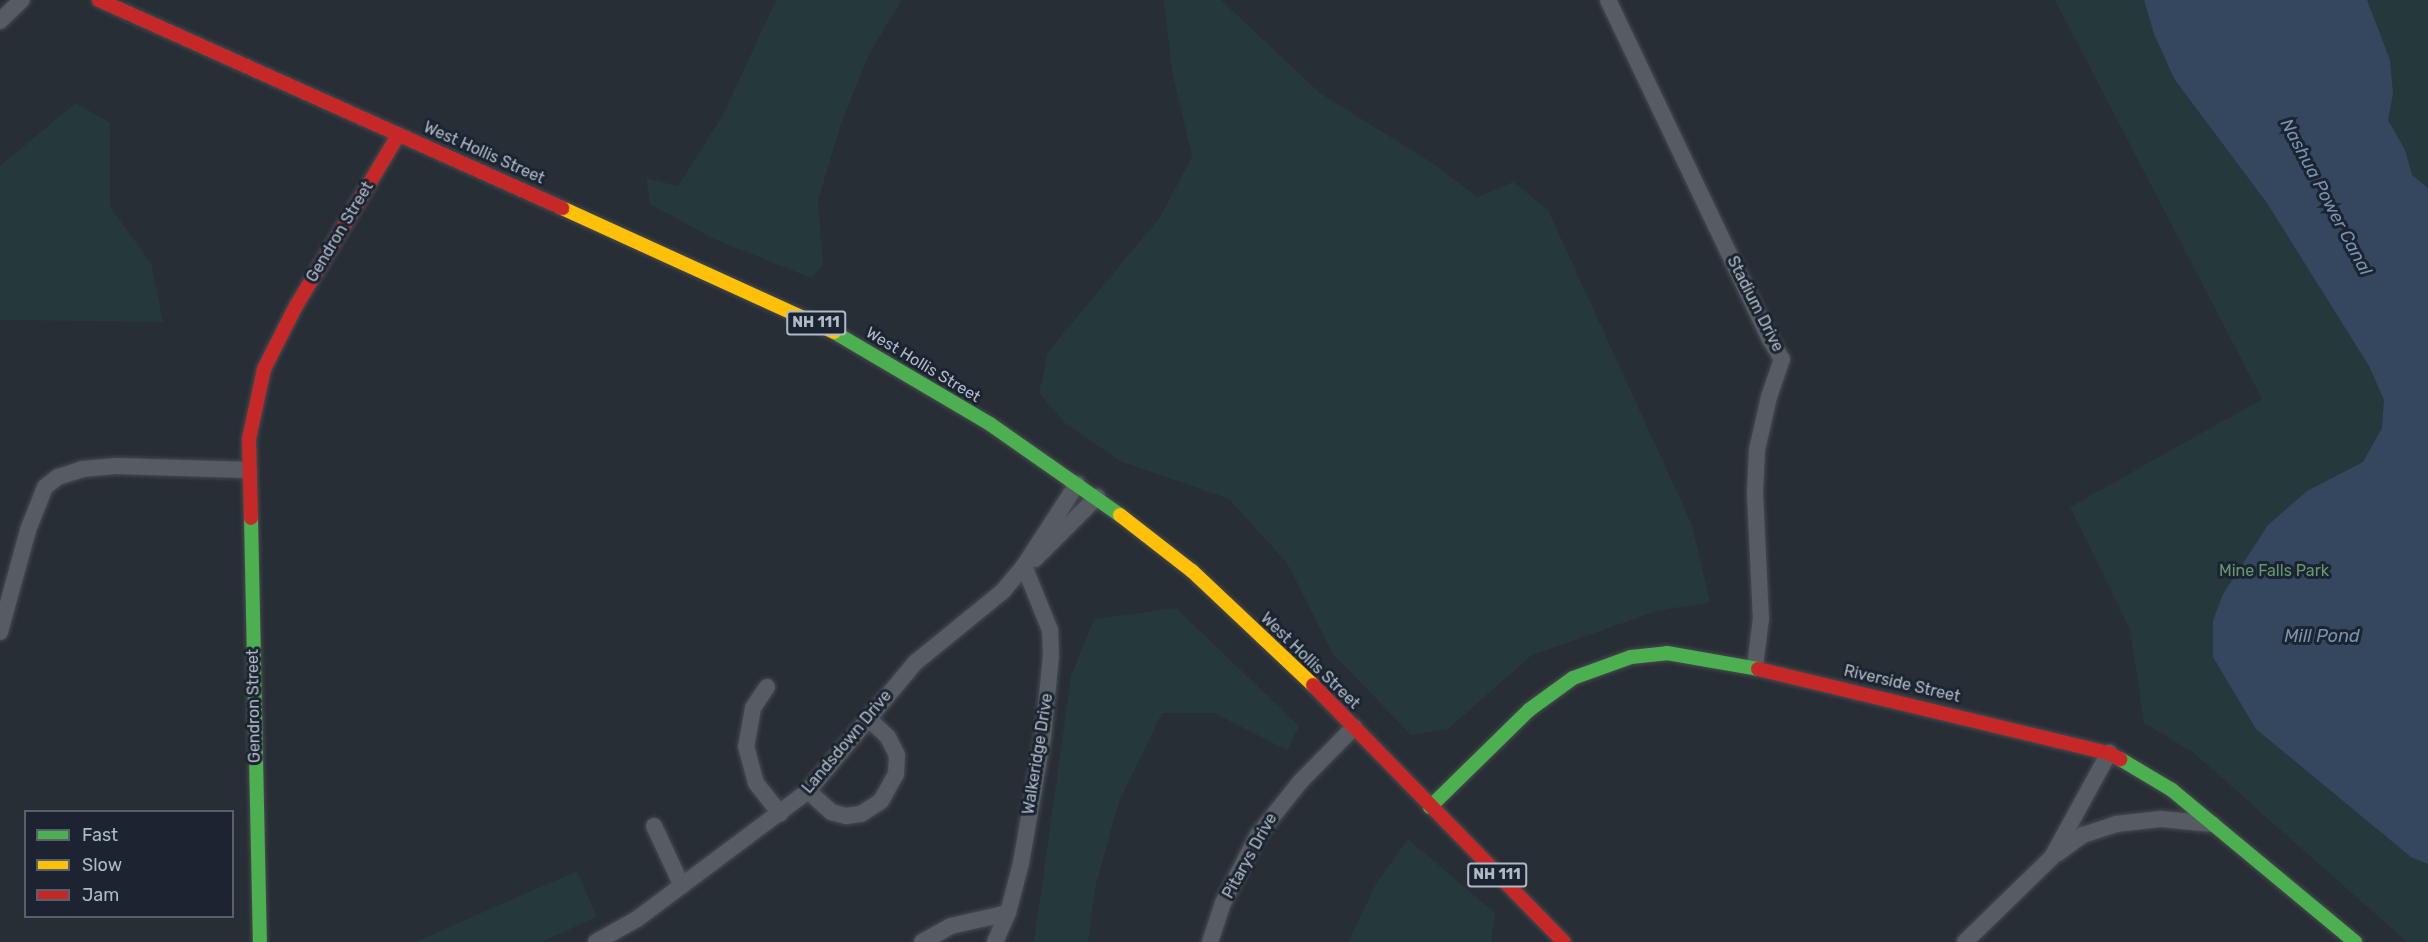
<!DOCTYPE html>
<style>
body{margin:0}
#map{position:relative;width:2428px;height:942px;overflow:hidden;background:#282e35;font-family:Rubik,sans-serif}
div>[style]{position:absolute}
.green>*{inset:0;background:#25383b}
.water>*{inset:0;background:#34475e}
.roads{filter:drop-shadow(0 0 2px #464a50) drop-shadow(0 0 2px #464a50)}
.street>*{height:16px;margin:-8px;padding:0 8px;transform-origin:8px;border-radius:8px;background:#575c63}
.fast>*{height:14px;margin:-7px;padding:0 7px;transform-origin:7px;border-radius:7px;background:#4caf50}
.slow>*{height:14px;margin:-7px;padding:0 7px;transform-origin:7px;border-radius:7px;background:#ffc107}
.jam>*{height:14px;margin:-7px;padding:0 7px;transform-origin:7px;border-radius:7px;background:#c62828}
span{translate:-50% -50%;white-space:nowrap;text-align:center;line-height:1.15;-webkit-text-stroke:6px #1b2430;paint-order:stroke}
.shield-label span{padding:2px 4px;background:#1b2430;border:2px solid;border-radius:4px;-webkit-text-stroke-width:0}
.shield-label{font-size:15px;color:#b0bac7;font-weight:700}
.street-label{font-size:16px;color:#b0bac7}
.park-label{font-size:16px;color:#679870}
.water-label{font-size:18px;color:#7892b0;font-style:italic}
.legend{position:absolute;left:24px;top:810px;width:210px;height:108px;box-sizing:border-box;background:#1b2430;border:2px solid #57606c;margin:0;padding:8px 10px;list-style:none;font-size:18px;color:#b0bac7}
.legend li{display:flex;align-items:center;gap:12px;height:30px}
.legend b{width:30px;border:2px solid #57606c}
</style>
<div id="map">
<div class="green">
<div style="clip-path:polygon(776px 0,902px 0,870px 52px,841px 123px,818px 201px,823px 265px,811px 278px,714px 239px,650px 204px,646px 178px,678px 186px,723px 115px)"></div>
<div style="clip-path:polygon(1164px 0,1221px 0,1320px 93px,1434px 164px,1477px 197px,1513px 182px,1548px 210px,1692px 525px,1710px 602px,1657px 611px,1532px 655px,1448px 729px,1411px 735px,1333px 654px,1287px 563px,1229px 499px,1120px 461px,1065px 423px,1039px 393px,1048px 352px,1160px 217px,1192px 157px,1172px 71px)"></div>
<div style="clip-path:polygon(2055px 0,2428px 0,2428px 942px,2407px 942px,2194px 753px,2144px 723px,2130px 629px,2070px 507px,2262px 399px)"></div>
<div style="clip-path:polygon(76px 103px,110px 123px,110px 207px,151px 263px,163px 322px,0 320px,0 166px)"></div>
<div style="clip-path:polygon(1176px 608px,1299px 726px,1287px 750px,1214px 713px,1162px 713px,1119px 802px,1095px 888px,1088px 942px,1034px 942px,1071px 676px,1094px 619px)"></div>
<div style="clip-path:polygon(1408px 839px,1495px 913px,1491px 942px,1348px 942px,1377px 882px)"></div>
<div style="clip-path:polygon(577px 871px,597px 917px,541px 942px,415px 942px)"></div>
</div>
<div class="water">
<div style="clip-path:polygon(2144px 0,2367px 0,2390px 60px,2393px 94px,2388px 120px,2405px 150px,2412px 175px,2428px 188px,2428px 864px,2411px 857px,2256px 729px,2213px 657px,2213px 621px,2223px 594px,2268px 525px,2307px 491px,2363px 462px,2382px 428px,2384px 400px,2369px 366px,2267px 203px,2175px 80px,2154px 34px)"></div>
</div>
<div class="roads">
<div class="street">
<div style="left:1608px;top:0;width:378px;rotate:64.5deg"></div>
<div style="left:1771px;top:341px;width:21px;rotate:59deg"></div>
<div style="left:1782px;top:359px;width:40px;rotate:108.9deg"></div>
<div style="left:1769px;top:397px;width:54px;rotate:102.8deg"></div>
<div style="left:1757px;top:450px;width:43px;rotate:92.7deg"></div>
<div style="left:1755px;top:493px;width:125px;rotate:87.3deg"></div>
<div style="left:1761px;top:618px;width:48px;rotate:97.1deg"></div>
<div style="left:0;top:21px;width:30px;rotate:-44deg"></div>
<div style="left:1035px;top:559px;width:88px;rotate:-45deg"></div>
<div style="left:0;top:632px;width:106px;rotate:-74.6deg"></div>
<div style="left:28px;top:530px;width:46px;rotate:-68.4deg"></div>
<div style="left:45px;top:487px;width:16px;rotate:-38deg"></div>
<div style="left:58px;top:477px;width:25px;rotate:-18deg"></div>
<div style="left:82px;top:469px;width:33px;rotate:-5deg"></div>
<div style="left:115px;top:466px;width:134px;rotate:1.7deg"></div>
<div style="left:767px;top:687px;width:25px;rotate:124deg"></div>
<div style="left:753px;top:708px;width:39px;rotate:100deg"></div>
<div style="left:746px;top:746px;width:38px;rotate:75deg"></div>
<div style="left:756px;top:783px;width:39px;rotate:52deg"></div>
<div style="left:808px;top:791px;width:31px;rotate:42deg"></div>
<div style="left:831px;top:812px;width:16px;rotate:15deg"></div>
<div style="left:846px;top:816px;width:15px;rotate:-8deg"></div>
<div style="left:861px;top:814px;width:24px;rotate:-33deg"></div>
<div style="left:881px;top:801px;width:31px;rotate:-61deg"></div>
<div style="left:896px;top:774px;width:19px;rotate:-87deg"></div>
<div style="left:897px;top:755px;width:20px;rotate:-117deg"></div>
<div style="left:888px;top:737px;width:26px;rotate:-137deg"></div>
<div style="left:654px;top:826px;width:66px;rotate:65deg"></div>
<div style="left:2058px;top:853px;width:31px;rotate:-36deg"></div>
<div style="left:2083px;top:835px;width:35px;rotate:-18deg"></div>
<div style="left:2116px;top:824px;width:45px;rotate:-6.3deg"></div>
<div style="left:2161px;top:819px;width:52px;rotate:5.5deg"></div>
<div style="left:596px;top:942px;width:47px;rotate:-29.3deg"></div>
<div style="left:637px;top:919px;width:214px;rotate:-36.8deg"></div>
<div style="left:808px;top:791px;width:168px;rotate:-50.1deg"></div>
<div style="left:916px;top:662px;width:112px;rotate:-39.2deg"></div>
<div style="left:1003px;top:591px;width:33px;rotate:-50deg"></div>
<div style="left:1024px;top:566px;width:98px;rotate:-57.1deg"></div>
<div style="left:922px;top:942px;width:33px;rotate:-29deg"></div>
<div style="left:951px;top:926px;width:58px;rotate:-12.8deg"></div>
<div style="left:995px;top:942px;width:32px;rotate:-66deg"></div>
<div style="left:1008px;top:913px;width:52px;rotate:-75.4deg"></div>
<div style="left:1021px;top:863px;width:128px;rotate:-80.1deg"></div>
<div style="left:1043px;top:737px;width:81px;rotate:-84.4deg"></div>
<div style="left:1051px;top:656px;width:26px;rotate:-92deg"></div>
<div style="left:1050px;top:630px;width:69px;rotate:-112.1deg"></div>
<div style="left:1210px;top:942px;width:41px;rotate:-71.6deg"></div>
<div style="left:1223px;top:903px;width:76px;rotate:-62.8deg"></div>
<div style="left:1258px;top:835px;width:68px;rotate:-51.6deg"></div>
<div style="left:1300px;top:782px;width:77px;rotate:-45.5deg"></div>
<div style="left:1965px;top:942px;width:122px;rotate:-44.3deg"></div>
<div style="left:2052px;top:857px;width:119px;rotate:-61.3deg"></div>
</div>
<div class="fast">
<div style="left:834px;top:332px;width:181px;rotate:30.5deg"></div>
<div style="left:990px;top:424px;width:159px;rotate:35deg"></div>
<div style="left:251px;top:518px;width:424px;rotate:88.8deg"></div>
<div style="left:2120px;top:759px;width:61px;rotate:30.8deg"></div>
<div style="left:2172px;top:790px;width:238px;rotate:39.7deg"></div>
<div style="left:1430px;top:807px;width:139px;rotate:-44.4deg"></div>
<div style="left:1529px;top:710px;width:54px;rotate:-36deg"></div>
<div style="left:1573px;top:678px;width:62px;rotate:-19.9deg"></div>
<div style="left:1631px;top:657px;width:36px;rotate:-6deg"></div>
<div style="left:1667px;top:653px;width:92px;rotate:10deg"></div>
</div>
<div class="slow">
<div style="left:562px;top:208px;width:299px;rotate:24.5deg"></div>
<div style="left:1120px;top:515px;width:91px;rotate:37.9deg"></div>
<div style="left:1192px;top:571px;width:166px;rotate:43.3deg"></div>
</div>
<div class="jam">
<div style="left:99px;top:0;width:508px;rotate:24.19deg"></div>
<div style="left:251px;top:518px;width:79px;rotate:-91.5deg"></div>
<div style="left:249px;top:439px;width:72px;rotate:-77.9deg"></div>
<div style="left:264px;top:369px;width:71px;rotate:-63.1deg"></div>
<div style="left:296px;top:306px;width:200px;rotate:-59.1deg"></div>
<div style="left:1758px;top:669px;width:361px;rotate:13.5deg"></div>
<div style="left:2109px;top:753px;width:13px;rotate:29deg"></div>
<div style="left:1313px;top:685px;width:359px;rotate:45.7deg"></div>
</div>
</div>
<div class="shield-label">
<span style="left:816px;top:323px">NH 111</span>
<span style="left:1497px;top:875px">NH 111</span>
</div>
<div class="street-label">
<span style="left:484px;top:153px;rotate:24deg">West Hollis Street</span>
<span style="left:340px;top:232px;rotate:-59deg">Gendron Street</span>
<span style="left:1755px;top:304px;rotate:63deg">Stadium Drive</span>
<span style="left:923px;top:365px;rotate:31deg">West Hollis Street</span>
<span style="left:1310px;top:661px;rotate:44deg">West Hollis Street</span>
<span style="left:1902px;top:684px;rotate:13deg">Riverside Street</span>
<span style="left:254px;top:706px;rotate:-91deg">Gendron Street</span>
<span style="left:847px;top:742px;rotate:-50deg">Landsdown Drive</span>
<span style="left:1038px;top:754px;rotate:-81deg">Walkeridge Drive</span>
<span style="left:1250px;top:856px;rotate:-61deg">Pitarys Drive</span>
</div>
<div class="park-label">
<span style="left:2274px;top:571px">Mine Falls Park</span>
</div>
<div class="water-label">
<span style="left:2326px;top:197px;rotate:62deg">Nashua Power Canal</span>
<span style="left:2322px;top:636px">Mill Pond</span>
</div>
<ul class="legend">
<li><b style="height:8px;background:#4caf50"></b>Fast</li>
<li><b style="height:8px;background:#ffc107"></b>Slow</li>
<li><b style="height:8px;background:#c62828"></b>Jam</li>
</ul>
</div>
